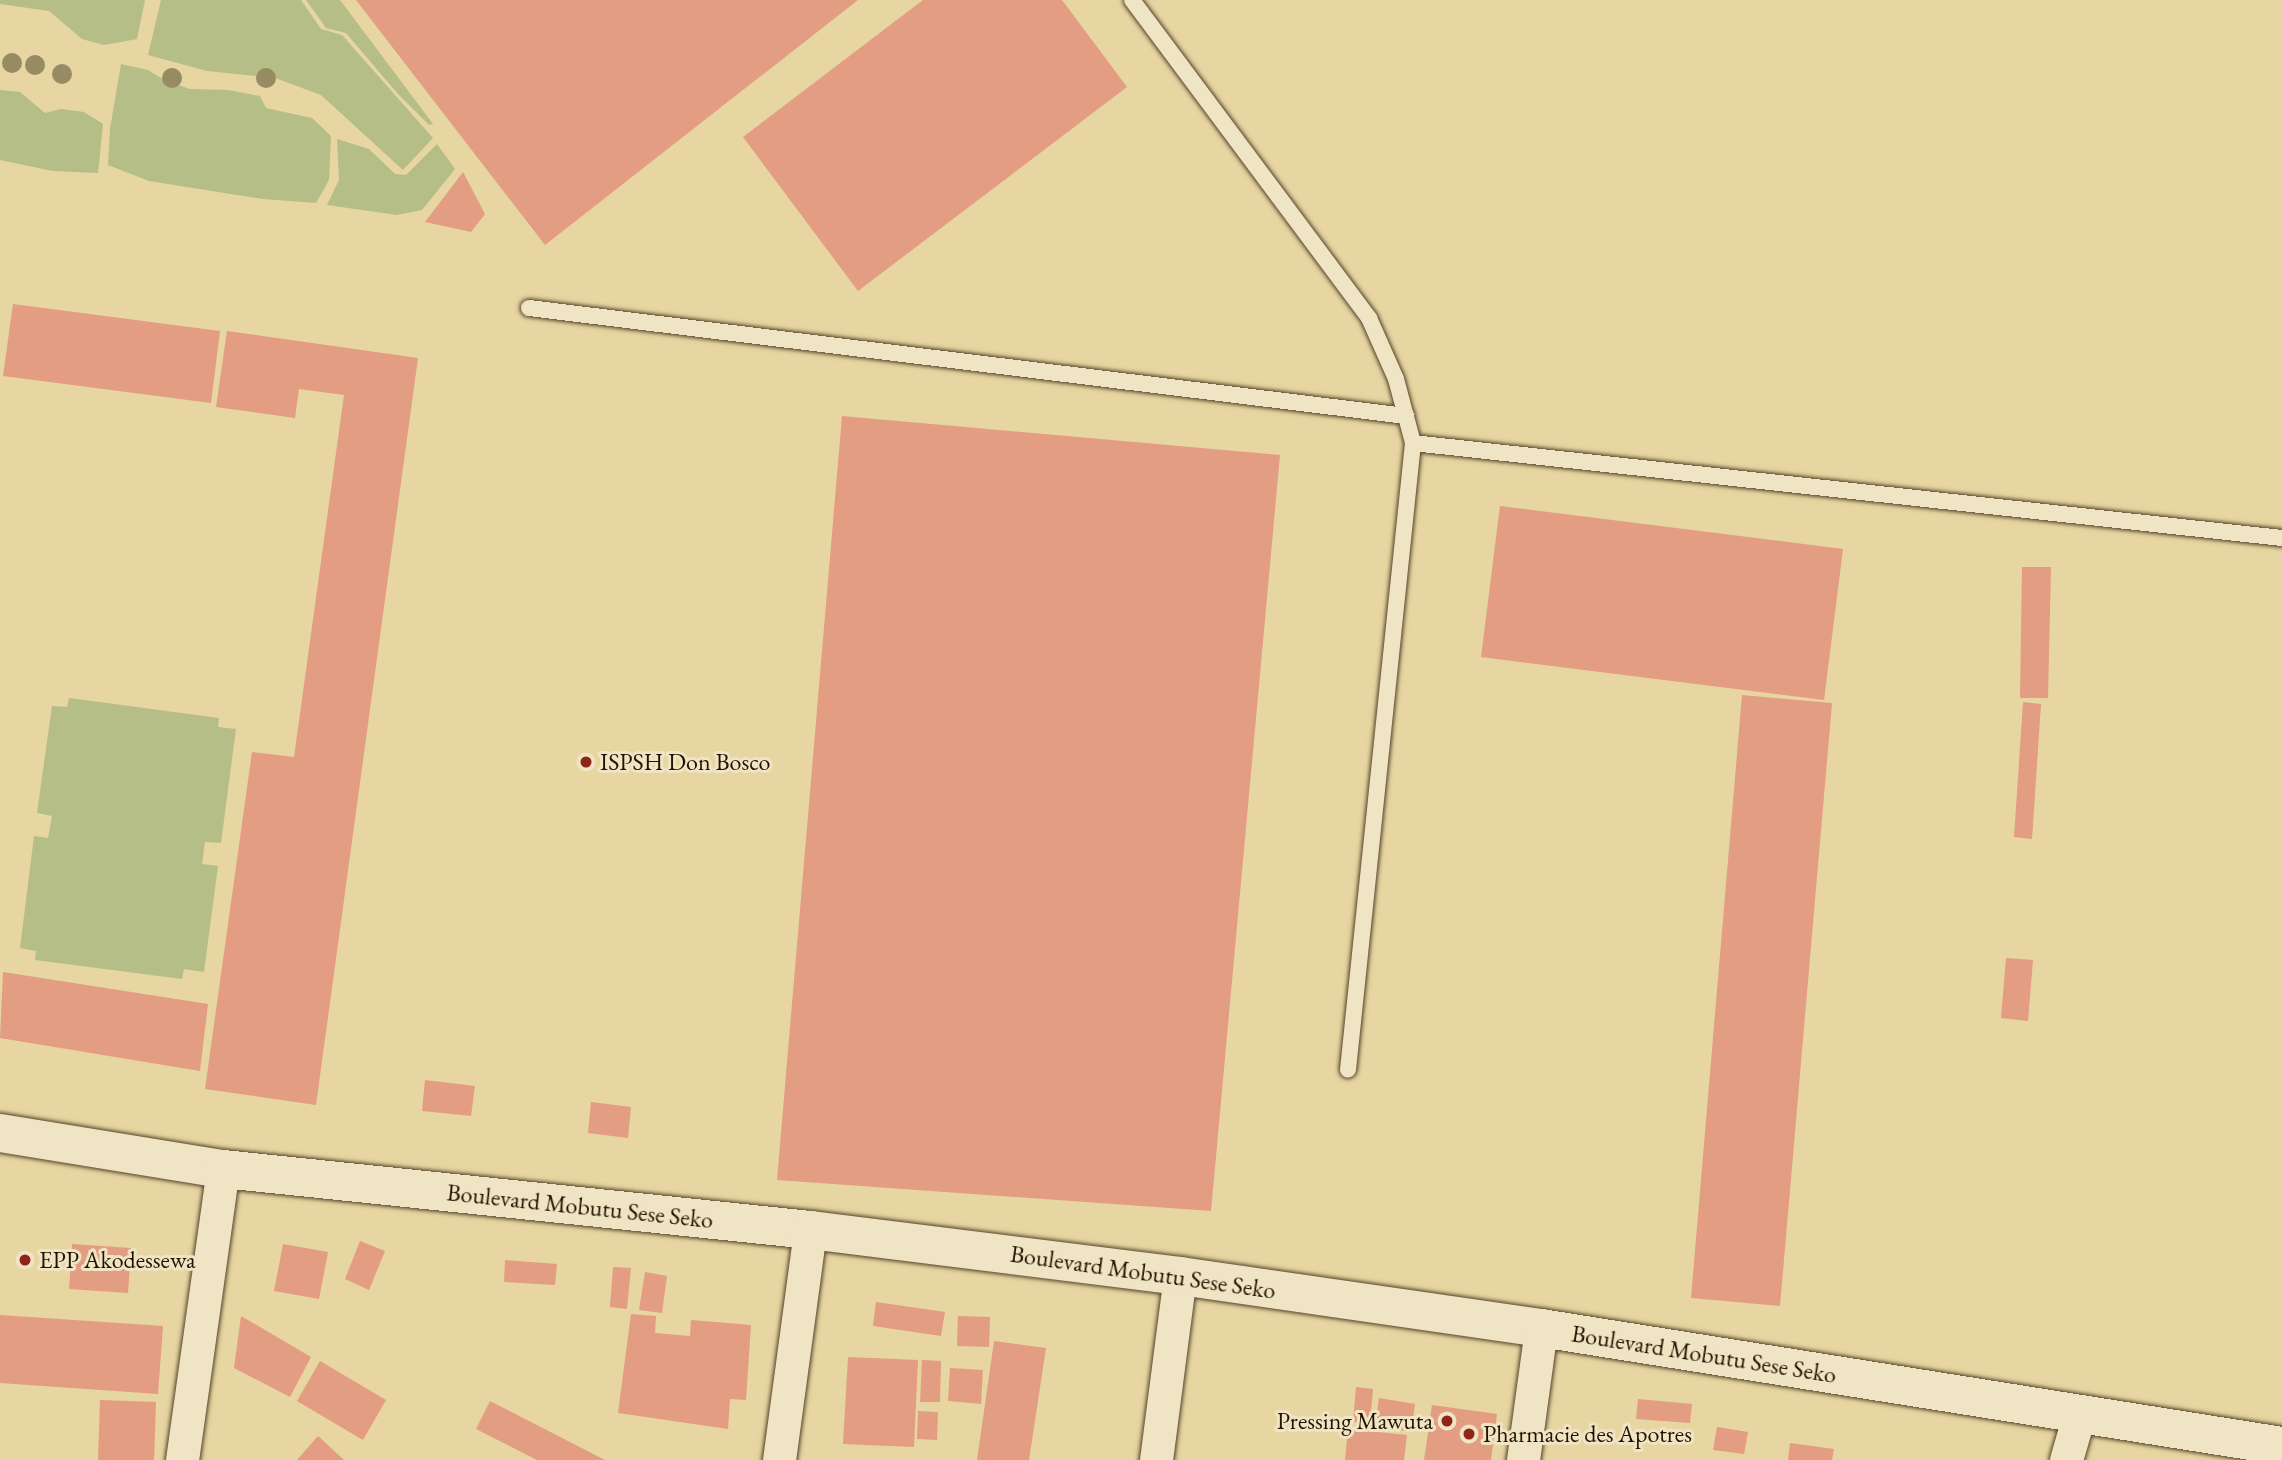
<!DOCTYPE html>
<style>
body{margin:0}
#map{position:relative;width:2282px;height:1460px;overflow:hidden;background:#e7d5a2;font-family:"EB Garamond",serif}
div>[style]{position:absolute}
.green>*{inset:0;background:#b4be86}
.building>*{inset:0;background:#e29d82}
.roads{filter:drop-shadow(0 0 2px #554328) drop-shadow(0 0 2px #554328)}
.lane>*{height:16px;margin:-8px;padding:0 8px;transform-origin:8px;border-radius:8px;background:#efe4c3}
.street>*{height:33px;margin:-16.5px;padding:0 16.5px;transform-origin:16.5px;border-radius:16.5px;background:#efe4c3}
.secondary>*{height:38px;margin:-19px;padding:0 19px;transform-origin:19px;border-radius:19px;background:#efe4c3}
.trees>*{width:20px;height:20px;margin:-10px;border-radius:50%;background:#978b63}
.dots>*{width:19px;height:19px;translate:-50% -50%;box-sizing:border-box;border:4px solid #efe4c3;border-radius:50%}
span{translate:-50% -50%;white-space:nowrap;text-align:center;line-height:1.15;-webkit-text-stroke:6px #efe4c3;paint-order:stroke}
.poi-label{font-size:24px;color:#241200}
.left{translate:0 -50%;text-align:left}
.right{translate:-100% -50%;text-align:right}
.street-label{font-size:24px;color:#241200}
</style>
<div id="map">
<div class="green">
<div style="clip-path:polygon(0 0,145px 0,137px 39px,104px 45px,82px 39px,49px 11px,0 4px)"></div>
<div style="clip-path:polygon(161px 0,301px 0,321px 29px,342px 35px,433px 138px,403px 170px,321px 95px,275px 78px,207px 71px,148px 55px)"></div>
<div style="clip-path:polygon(306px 0,340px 0,433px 124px,429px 125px,398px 94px,346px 33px,326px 28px)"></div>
<div style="clip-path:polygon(121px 64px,148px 70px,166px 81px,190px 89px,228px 90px,260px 96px,266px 108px,312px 118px,331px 136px,329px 180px,316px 203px,263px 199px,149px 181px,108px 165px,110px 129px)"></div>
<div style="clip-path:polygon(0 90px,20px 92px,45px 113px,61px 109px,84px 112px,103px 124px,98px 173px,53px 171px,0 160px)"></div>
<div style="clip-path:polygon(337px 139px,369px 149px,395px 174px,406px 175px,437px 144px,455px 169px,422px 210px,397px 215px,327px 205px,339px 180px)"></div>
<div style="clip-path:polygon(69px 698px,219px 718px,218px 727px,236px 729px,221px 843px,205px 842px,202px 864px,218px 866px,204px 972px,184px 969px,182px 979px,35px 960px,36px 951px,20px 948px,34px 836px,48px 838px,52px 816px,37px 813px,52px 706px,67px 707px)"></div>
</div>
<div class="building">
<div style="clip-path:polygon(356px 0,858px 0,545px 245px)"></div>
<div style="clip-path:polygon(923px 0,1062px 0,1127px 87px,858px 291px,743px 137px)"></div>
<div style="clip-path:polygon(463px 172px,485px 214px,471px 232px,425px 222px)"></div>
<div style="clip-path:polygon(13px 304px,220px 331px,211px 403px,3px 376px)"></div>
<div style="clip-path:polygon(227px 331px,418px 358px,316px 1105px,205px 1089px,252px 752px,294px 757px,344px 395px,299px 389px,295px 418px,216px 407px)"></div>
<div style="clip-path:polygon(842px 416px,1280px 455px,1211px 1211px,777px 1180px)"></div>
<div style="clip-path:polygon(1500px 506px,1843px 549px,1824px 700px,1481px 657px)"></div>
<div style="clip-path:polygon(2022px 567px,2051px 567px,2048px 698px,2020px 698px)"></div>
<div style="clip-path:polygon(1742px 695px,1832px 703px,1780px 1306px,1691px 1298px)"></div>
<div style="clip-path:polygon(2023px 702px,2041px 704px,2032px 839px,2014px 837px)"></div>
<div style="clip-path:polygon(2006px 958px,2033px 960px,2028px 1021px,2001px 1018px)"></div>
<div style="clip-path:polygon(3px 972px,208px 1004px,200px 1071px,0 1038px)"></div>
<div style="clip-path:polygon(425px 1080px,475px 1086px,471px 1116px,422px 1111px)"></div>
<div style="clip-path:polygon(591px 1102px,631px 1107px,628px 1138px,588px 1133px)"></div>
<div style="clip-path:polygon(360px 1241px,385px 1251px,369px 1290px,345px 1279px)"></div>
<div style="clip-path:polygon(72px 1244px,131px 1248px,128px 1293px,69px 1289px)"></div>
<div style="clip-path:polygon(283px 1244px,328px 1252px,319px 1299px,274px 1291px)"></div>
<div style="clip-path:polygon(505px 1260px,557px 1264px,555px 1285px,504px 1282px)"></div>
<div style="clip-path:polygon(613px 1267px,631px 1268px,627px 1309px,610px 1307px)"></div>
<div style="clip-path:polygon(645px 1272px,667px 1276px,662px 1313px,639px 1310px)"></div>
<div style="clip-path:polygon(876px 1302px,945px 1312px,941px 1336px,873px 1326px)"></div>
<div style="clip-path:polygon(631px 1314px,656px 1316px,655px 1333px,690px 1336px,691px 1320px,751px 1325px,746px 1400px,730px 1399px,728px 1429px,618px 1413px)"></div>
<div style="clip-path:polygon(0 1315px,163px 1326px,158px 1394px,0 1383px)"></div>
<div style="clip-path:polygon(241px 1316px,311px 1357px,290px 1397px,234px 1368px)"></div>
<div style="clip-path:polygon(958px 1316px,990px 1317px,989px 1347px,957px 1346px)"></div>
<div style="clip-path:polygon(994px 1341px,1046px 1348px,1029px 1460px,977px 1460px)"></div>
<div style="clip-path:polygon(848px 1357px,918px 1360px,914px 1447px,843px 1444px)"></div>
<div style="clip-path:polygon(922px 1360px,941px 1361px,940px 1402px,920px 1402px)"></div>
<div style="clip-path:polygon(320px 1361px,386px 1400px,363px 1440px,297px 1401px)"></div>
<div style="clip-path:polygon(950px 1368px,983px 1370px,981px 1404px,948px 1401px)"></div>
<div style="clip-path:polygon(1356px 1387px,1373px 1389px,1370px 1423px,1353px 1422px)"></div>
<div style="clip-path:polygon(1379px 1398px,1415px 1404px,1411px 1432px,1375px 1426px)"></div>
<div style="clip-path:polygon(1638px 1399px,1692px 1404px,1690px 1423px,1636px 1419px)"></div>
<div style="clip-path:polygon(100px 1400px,156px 1402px,154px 1460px,98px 1460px)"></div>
<div style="clip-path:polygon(490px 1401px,605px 1460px,537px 1460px,476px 1429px)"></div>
<div style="clip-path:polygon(1432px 1405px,1497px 1414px,1491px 1460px,1424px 1460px)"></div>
<div style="clip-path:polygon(918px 1411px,938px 1412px,937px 1440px,917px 1439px)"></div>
<div style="clip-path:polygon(1717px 1427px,1748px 1432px,1744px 1454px,1713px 1450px)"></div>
<div style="clip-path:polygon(1348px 1429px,1407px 1435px,1404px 1460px,1345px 1460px)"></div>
<div style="clip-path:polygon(318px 1436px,344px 1460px,297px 1460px)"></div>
<div style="clip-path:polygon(1790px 1443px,1834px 1449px,1832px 1460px,1788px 1460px)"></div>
</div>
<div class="roads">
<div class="lane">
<div style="left:1132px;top:0;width:397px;rotate:53.3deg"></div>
<div style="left:1369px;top:318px;width:67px;rotate:66.1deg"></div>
<div style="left:1396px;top:379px;width:66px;rotate:75.1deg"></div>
<div style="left:1413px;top:443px;width:630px;rotate:95.92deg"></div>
<div style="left:529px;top:308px;width:884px;rotate:7.02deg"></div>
<div style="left:1413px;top:443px;width:874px;rotate:6.24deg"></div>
</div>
<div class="street">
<div style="left:182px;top:1460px;width:294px;rotate:-82deg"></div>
<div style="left:779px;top:1460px;width:232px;rotate:-82.3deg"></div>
<div style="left:1156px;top:1460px;width:186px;rotate:-82.6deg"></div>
<div style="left:1523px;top:1460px;width:133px;rotate:-82.2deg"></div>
<div style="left:2066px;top:1460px;width:47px;rotate:-73.9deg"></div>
</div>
<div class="secondary">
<div style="left:0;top:1133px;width:226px;rotate:9.2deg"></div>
<div style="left:223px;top:1169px;width:590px;rotate:5.93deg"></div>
<div style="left:810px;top:1230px;width:373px;rotate:7.1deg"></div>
<div style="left:1180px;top:1276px;width:365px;rotate:8.2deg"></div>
<div style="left:1541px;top:1328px;width:750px;rotate:9.05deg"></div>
</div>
</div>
<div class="trees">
<div style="left:12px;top:63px"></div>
<div style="left:35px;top:65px"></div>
<div style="left:62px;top:74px"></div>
<div style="left:172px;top:78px"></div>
<div style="left:266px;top:78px"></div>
</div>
<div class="dots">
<div style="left:586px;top:762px;background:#8f2418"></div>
<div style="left:25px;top:1260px;background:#8f2418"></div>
<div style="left:1447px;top:1421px;background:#8f2418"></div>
<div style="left:1469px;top:1434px;background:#8f2418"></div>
</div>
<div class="poi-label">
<span class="left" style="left:600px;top:762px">ISPSH Don Bosco</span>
<span class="left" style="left:39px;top:1260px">EPP Akodessewa</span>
<span class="right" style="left:1433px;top:1421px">Pressing Mawuta</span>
<span class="left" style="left:1483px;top:1434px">Pharmacie des Apotres</span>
</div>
<div class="street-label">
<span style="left:580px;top:1206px;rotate:6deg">Boulevard Mobutu Sese Seko</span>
<span style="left:1143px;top:1272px;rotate:8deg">Boulevard Mobutu Sese Seko</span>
<span style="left:1704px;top:1354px;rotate:9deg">Boulevard Mobutu Sese Seko</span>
</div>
</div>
